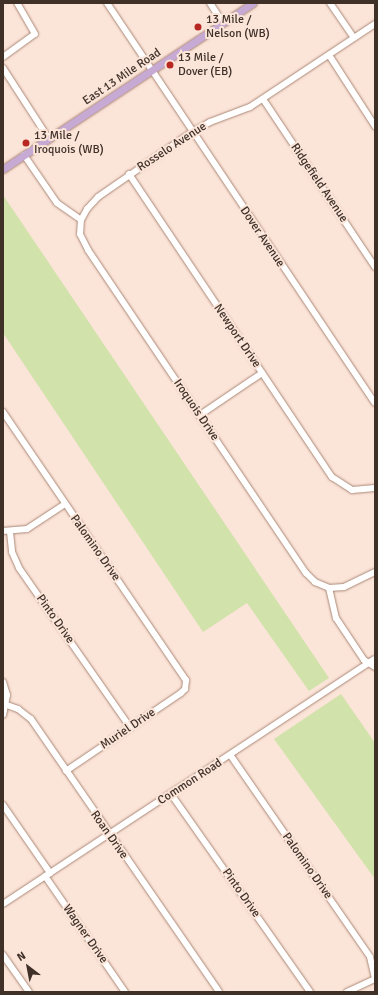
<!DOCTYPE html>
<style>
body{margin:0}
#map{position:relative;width:378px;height:995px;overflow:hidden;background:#fbe4d8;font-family:Signika,sans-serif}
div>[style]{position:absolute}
.green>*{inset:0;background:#d1e2aa}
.roads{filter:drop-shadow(0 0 1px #ab8876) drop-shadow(0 0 1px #ab8876)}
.minor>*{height:6px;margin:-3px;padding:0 3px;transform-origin:3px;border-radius:3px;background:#fff}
.major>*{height:7px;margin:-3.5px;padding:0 3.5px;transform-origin:3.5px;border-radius:3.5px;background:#c7aad4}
.dots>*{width:11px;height:11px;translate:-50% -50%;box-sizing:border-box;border:2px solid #fbe4d8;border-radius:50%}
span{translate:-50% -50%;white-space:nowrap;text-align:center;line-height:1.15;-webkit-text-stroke:4px #fbe4d8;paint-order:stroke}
.poi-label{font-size:12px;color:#3f3028}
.left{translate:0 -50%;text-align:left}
.street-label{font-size:12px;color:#3f3028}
.frame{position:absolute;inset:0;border:4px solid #3f3028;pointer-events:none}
.north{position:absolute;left:8px;top:947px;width:40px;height:40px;-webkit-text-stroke:3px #fbe4d8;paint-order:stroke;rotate:328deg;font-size:11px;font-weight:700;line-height:16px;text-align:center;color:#3f3028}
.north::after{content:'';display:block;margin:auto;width:14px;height:18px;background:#3f3028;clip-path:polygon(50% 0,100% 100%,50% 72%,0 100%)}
</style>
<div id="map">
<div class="green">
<div style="clip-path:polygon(3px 195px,329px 678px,309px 691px,247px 603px,203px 632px,3px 333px)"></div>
<div style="clip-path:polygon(341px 694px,375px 743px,375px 879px,274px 739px)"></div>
</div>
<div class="roads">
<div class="minor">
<div style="left:107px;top:3px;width:481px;rotate:56.2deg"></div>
<div style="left:210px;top:3px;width:24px;rotate:57deg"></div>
<div style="left:330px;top:3px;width:42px;rotate:55.6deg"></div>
<div style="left:329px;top:55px;width:85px;rotate:57.1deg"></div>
<div style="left:3px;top:57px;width:39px;rotate:-36deg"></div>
<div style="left:35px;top:34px;width:36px;rotate:-120deg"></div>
<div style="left:3px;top:68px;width:85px;rotate:57.1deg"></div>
<div style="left:263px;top:99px;width:202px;rotate:56.3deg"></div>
<div style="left:24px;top:155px;width:58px;rotate:55.5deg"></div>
<div style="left:57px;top:203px;width:29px;rotate:35deg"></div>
<div style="left:81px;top:220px;width:14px;rotate:94deg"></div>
<div style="left:80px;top:234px;width:18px;rotate:63deg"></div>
<div style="left:88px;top:250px;width:390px;rotate:56deg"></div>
<div style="left:306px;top:573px;width:13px;rotate:45deg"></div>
<div style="left:315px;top:582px;width:15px;rotate:23deg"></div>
<div style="left:329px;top:588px;width:31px;rotate:77deg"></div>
<div style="left:336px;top:618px;width:50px;rotate:56.3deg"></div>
<div style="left:364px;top:660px;width:13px;rotate:32deg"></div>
<div style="left:129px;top:174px;width:365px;rotate:56.2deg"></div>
<div style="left:332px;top:477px;width:24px;rotate:33deg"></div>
<div style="left:352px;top:490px;width:23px;rotate:-5deg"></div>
<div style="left:81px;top:220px;width:13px;rotate:-61deg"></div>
<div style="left:87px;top:209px;width:16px;rotate:-47deg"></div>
<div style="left:98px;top:197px;width:114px;rotate:-34.7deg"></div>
<div style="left:192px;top:132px;width:21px;rotate:-29deg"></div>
<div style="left:210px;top:122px;width:43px;rotate:-20.6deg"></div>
<div style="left:250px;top:107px;width:150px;rotate:-33.6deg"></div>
<div style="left:3px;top:412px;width:325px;rotate:55.7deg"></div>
<div style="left:186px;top:680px;width:9px;rotate:96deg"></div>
<div style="left:185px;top:689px;width:6px;rotate:135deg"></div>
<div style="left:181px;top:693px;width:139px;rotate:145.9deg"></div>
<div style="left:200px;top:415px;width:75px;rotate:-34.1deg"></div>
<div style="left:3px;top:531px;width:24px;rotate:-5deg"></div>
<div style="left:27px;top:529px;width:45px;rotate:-33.3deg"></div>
<div style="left:10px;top:532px;width:20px;rotate:84deg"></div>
<div style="left:12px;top:552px;width:17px;rotate:66deg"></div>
<div style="left:19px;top:568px;width:194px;rotate:55.1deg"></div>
<div style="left:329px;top:588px;width:15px;rotate:-4deg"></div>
<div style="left:344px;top:587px;width:34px;rotate:-26deg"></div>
<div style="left:3px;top:682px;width:14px;rotate:73deg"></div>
<div style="left:7px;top:695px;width:20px;rotate:101deg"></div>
<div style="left:7px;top:705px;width:12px;rotate:20deg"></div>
<div style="left:18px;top:709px;width:16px;rotate:38deg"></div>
<div style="left:31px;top:719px;width:331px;rotate:55.4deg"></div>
<div style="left:231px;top:756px;width:244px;rotate:55.3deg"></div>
<div style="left:370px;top:957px;width:23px;rotate:77deg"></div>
<div style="left:171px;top:794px;width:242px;rotate:54.9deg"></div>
<div style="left:3px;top:805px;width:83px;rotate:55.3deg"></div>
<div style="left:45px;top:876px;width:141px;rotate:55.4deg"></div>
<div style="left:3px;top:904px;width:445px;rotate:-33.4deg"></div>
<div style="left:3px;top:955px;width:45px;rotate:54.9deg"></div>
<div style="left:347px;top:992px;width:31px;rotate:-25deg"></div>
</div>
<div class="major">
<div style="left:3px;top:169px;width:300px;rotate:-33.6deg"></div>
</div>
</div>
<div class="dots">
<div style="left:198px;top:27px;background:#b72822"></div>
<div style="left:170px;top:65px;background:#b72822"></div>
<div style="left:26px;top:143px;background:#b72822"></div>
</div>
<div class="poi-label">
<span class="left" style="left:206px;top:27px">13 Mile /<br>Nelson (WB)</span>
<span class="left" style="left:178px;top:65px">13 Mile /<br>Dover (EB)</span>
<span class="left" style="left:34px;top:143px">13 Mile /<br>Iroquois (WB)</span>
</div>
<div class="street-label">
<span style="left:122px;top:77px;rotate:-34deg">East 13 Mile Road</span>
<span style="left:172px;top:147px;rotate:-33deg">Rosselo Avenue</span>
<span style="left:319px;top:183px;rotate:56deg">Ridgefield Avenue</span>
<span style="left:262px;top:237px;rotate:56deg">Dover Avenue</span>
<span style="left:237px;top:336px;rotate:56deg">Newport Drive</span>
<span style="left:196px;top:410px;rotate:56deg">Iroquois Drive</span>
<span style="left:95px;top:548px;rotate:55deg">Palomino Drive</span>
<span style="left:55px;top:619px;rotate:55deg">Pinto Drive</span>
<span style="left:128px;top:729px;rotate:-34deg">Muriel Drive</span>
<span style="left:190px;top:782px;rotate:-33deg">Common Road</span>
<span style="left:109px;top:835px;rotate:55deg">Roan Drive</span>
<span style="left:307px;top:866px;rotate:55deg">Palomino Drive</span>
<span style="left:241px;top:893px;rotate:55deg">Pinto Drive</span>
<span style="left:85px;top:934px;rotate:55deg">Wagner Drive</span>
</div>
<div class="frame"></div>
<div class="north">N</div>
</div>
